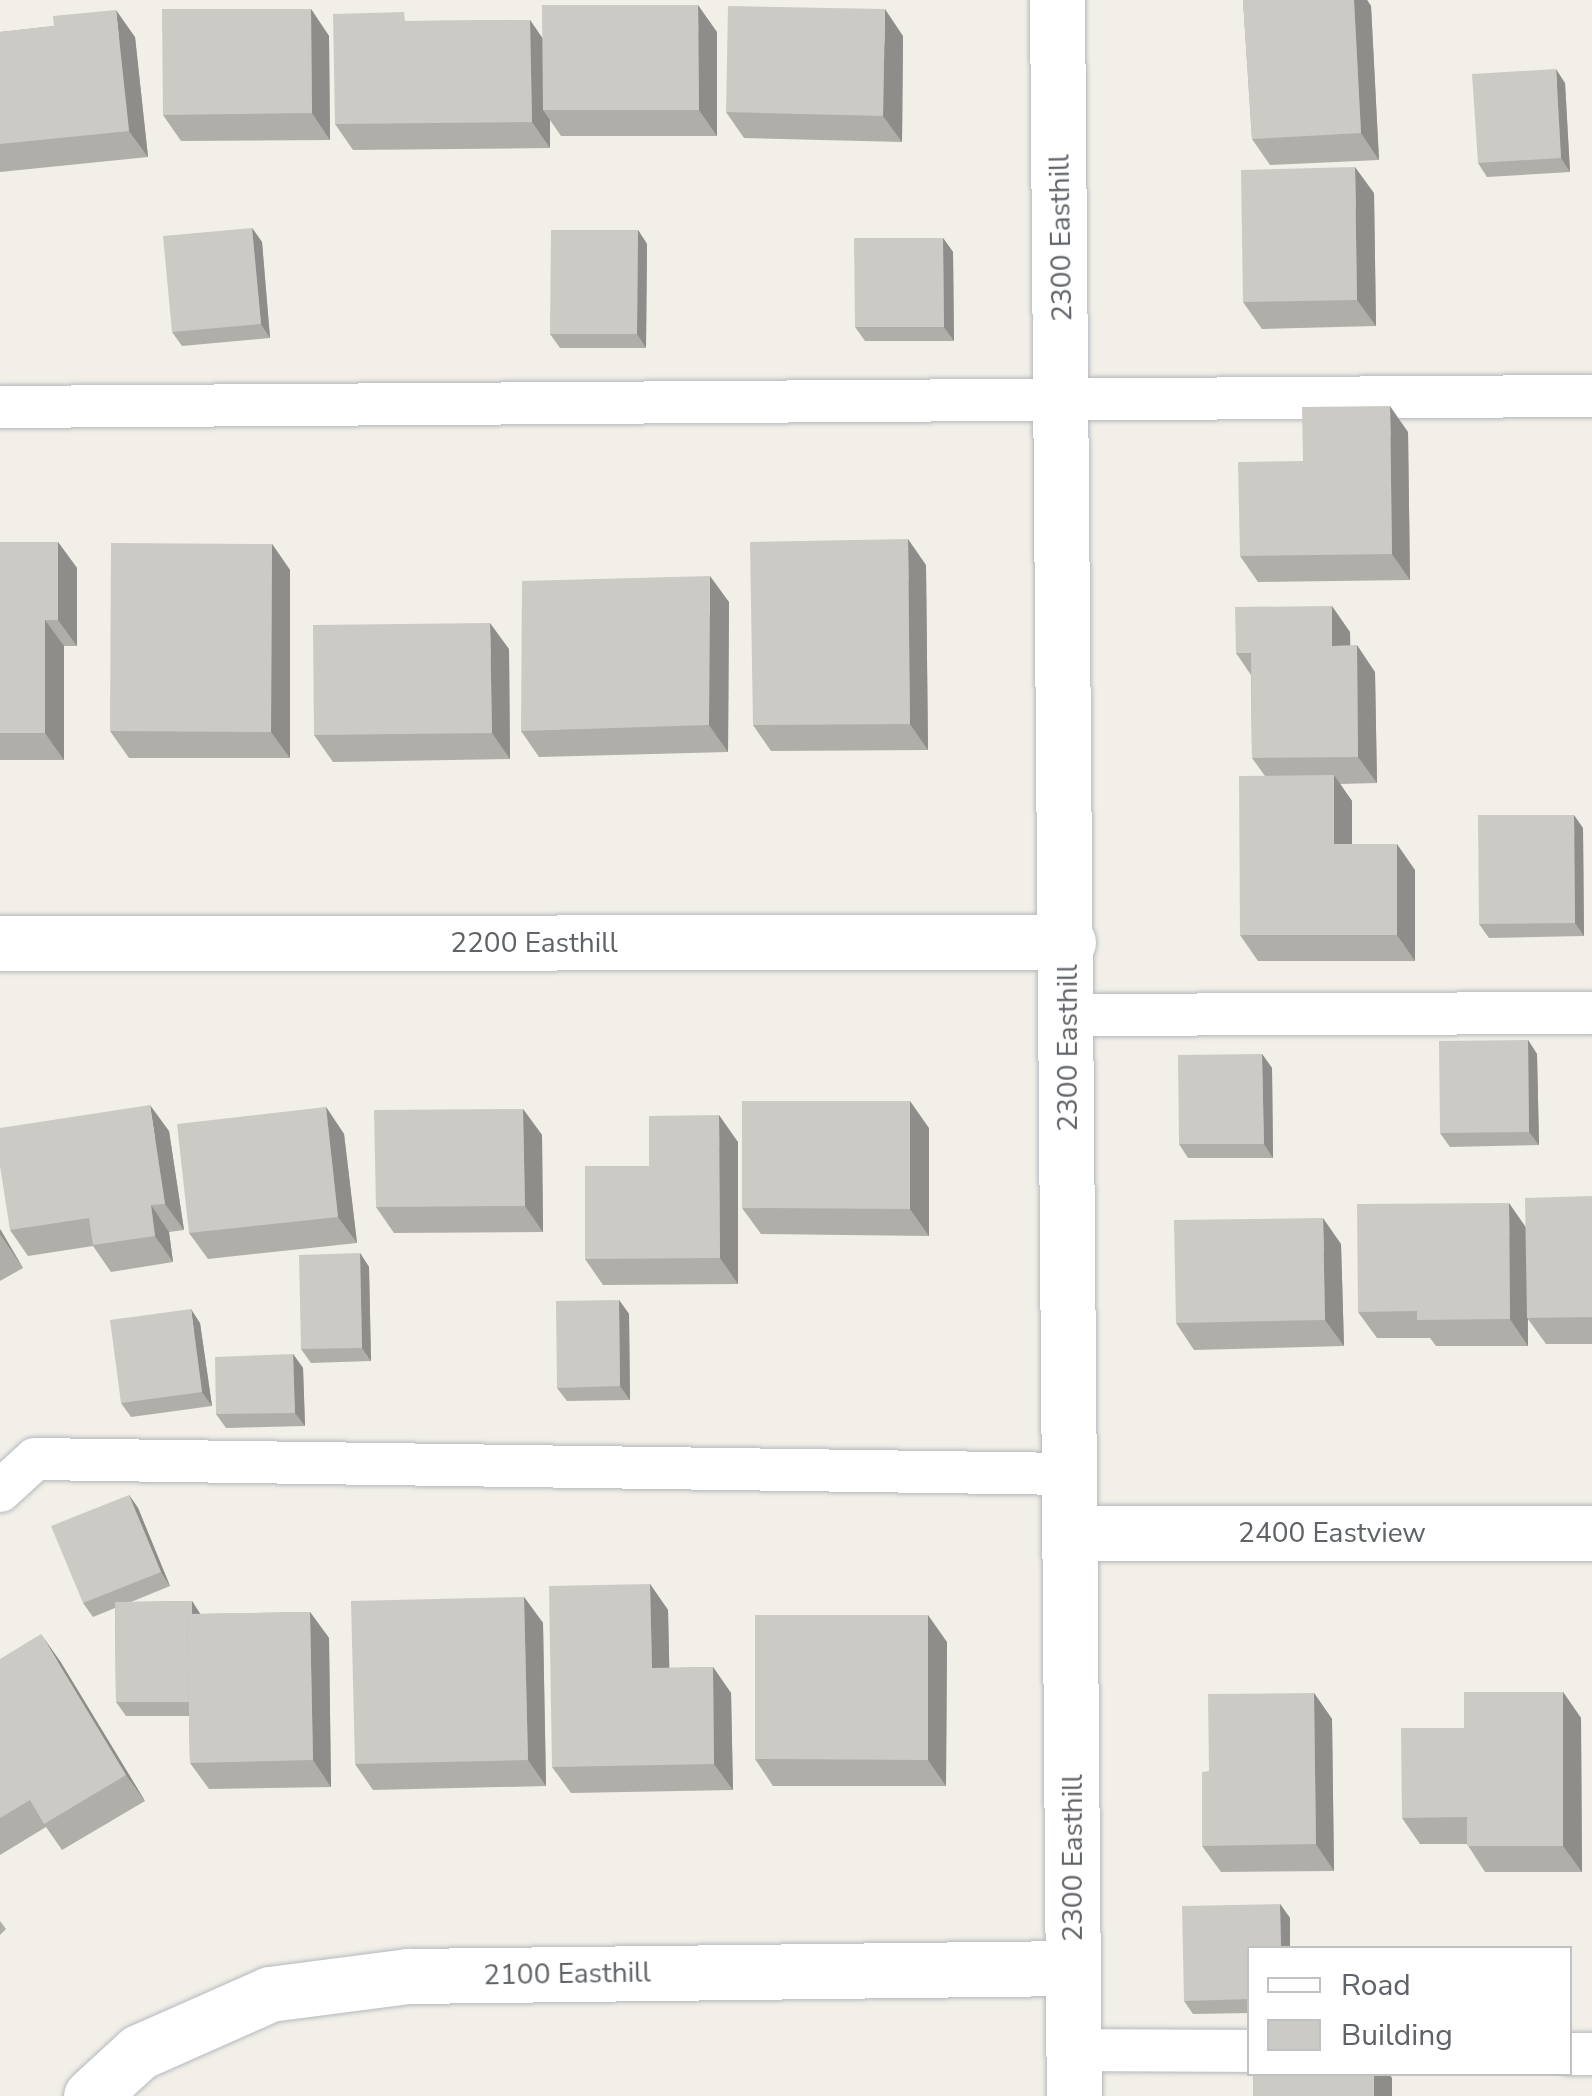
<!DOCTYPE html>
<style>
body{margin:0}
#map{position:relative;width:1592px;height:2096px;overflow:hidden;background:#f1efe8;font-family:"Nunito Sans",sans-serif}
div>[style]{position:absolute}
.roads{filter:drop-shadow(0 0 2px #b5b8bc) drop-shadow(0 0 2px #b5b8bc)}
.lane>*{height:42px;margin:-21px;padding:0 21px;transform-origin:21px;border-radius:21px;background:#fff}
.street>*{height:55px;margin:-27.5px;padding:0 27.5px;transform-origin:27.5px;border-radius:27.5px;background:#fff}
.wall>*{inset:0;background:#afaea9}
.shaded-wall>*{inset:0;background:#8f8d8a}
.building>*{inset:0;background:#cccac5}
span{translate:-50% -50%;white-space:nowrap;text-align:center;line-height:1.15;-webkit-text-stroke:8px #fff;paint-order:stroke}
.street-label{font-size:28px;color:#5f6368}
.legend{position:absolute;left:1247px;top:1946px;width:325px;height:130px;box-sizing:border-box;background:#fff;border:2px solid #bfc1c3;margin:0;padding:12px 18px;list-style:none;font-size:30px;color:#5f6368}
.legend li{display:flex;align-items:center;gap:20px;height:50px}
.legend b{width:50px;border:2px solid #bfc1c3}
</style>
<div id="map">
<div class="roads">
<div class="lane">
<div style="left:0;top:407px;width:1592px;rotate:-0.4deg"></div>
<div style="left:1068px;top:1015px;width:524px;rotate:-0.22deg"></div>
<div style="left:0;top:1491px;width:47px;rotate:-42.4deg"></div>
<div style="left:35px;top:1459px;width:1037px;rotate:0.83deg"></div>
<div style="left:1075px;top:2050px;width:175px;rotate:0.3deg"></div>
<div style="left:1570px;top:2054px;width:22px"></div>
</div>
<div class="street">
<div style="left:1057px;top:0;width:2096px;rotate:89.54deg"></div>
<div style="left:0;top:943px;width:1068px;rotate:-0.05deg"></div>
<div style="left:1072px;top:1533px;width:520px"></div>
<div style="left:91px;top:2096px;width:65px;rotate:-42.5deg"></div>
<div style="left:139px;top:2052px;width:143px;rotate:-23.9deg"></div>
<div style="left:270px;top:1994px;width:139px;rotate:-7.4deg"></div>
<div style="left:408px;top:1976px;width:665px;rotate:-0.69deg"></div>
</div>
</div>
<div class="wall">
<div style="clip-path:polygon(1243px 0,1367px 0,1371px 6px,1379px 160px,1270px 165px,1252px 139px)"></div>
<div style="clip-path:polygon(311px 9px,329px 36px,330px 140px,181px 141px,163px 115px)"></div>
<div style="clip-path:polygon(530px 20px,542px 38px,717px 32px,717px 136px,561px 136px,550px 120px,550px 148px,353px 150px,335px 124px,410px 21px)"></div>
<div style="clip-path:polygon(54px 26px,135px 37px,148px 157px,0 172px,0 32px)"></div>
<div style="clip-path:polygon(903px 36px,902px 142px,744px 138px,726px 112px)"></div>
<div style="clip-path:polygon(1565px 83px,1570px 172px,1487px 177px,1478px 163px)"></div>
<div style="clip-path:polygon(1374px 193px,1376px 326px,1262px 329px,1243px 302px)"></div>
<div style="clip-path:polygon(252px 228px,262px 242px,270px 338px,182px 346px,172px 332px)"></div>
<div style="clip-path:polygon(638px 230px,647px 244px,646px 348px,560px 348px,550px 334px)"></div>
<div style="clip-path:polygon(943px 238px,953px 252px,954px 341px,865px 341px,855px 327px)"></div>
<div style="clip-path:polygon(1408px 432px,1410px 580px,1258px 582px,1240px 556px,1303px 461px)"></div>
<div style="clip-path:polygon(0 542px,58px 542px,77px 568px,77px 646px,64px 646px,64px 760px,0 760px)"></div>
<div style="clip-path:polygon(272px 544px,290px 570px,290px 758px,129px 758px,110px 731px)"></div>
<div style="clip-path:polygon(926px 565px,928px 750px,771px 751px,753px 725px)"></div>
<div style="clip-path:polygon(729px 602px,728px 752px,539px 757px,521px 731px)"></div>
<div style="clip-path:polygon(1350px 632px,1350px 645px,1375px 672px,1377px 783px,1340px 784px,1352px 801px,1352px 844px,1415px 870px,1415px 961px,1258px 961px,1240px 935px,1265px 776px,1252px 758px,1251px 675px,1236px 653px)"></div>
<div style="clip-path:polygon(509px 649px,510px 759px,333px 762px,314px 735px)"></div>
<div style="clip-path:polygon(1583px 828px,1584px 936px,1489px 938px,1479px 924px)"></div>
<div style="clip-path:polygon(1528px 1040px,1537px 1054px,1539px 1145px,1450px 1147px,1440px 1133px)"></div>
<div style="clip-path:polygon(1262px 1054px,1272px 1068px,1273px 1158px,1188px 1158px,1179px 1144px)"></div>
<div style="clip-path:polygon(326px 1107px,344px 1134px,357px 1243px,208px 1259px,189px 1233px)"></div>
<div style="clip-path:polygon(523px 1109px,542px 1135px,543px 1232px,394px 1233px,376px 1207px)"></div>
<div style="clip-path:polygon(929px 1128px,929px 1236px,761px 1234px,742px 1208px)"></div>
<div style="clip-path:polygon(169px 1131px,184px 1230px,169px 1232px,173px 1262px,111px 1272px,93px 1246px,28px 1256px,10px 1230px)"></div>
<div style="clip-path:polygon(738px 1142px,738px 1284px,603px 1285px,585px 1259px,649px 1166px)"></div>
<div style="clip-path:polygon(1592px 1196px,1592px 1344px,1546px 1344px,1528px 1319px,1528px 1346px,1436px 1346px,1430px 1338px,1377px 1338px,1358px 1312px,1526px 1228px)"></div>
<div style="clip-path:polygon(0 1229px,23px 1268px,0 1281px)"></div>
<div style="clip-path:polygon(1341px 1244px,1344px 1346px,1194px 1350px,1176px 1323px)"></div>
<div style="clip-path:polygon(360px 1253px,369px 1267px,371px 1361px,311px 1363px,301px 1349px)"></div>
<div style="clip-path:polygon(619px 1300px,629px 1314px,630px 1400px,567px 1401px,557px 1388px)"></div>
<div style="clip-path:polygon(200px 1323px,212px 1406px,131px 1417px,121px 1403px)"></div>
<div style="clip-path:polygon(293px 1354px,303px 1368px,305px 1426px,226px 1428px,216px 1414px)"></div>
<div style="clip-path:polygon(129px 1495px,138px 1508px,170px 1586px,131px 1602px,192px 1601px,200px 1614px,310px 1612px,329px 1638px,331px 1787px,209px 1789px,190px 1763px,189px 1716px,126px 1716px,116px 1702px,115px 1608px,93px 1617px,83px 1603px)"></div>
<div style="clip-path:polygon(650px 1584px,668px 1610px,669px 1668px,713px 1667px,731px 1693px,733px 1790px,571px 1793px,552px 1767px)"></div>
<div style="clip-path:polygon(524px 1597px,543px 1623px,546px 1786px,373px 1790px,355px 1764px)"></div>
<div style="clip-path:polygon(947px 1642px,946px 1786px,773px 1786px,755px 1759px)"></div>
<div style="clip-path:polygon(0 1659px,60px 1661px,145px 1801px,62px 1850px,46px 1827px,0 1855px)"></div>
<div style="clip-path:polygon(1563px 1692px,1581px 1718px,1582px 1872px,1485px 1872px,1467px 1844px,1420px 1844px,1402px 1818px,1464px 1728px)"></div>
<div style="clip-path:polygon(1314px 1693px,1332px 1719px,1334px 1871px,1221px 1872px,1202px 1846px,1209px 1771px)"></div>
<div style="clip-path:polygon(1280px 1904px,1290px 1918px,1290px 1948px,1250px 1948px,1250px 2013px,1193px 2014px,1184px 2001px)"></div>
<div style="clip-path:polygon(0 1921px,6px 1929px,0 1935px)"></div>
</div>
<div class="shaded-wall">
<div style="clip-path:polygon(1354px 0,1367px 0,1371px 6px,1379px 160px,1361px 133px)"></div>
<div style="clip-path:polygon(698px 5px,717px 32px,717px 136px,699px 110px)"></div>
<div style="clip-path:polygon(311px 9px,329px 36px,330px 140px,312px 113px)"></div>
<div style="clip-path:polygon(885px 9px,903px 36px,902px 142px,883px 116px)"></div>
<div style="clip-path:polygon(116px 10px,135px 37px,148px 157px,129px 131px)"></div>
<div style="clip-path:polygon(530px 20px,548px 46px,543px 110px,550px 120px,550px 148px,532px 122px)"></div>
<div style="clip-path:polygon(1556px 69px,1565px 83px,1570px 172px,1561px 158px)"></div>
<div style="clip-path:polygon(1355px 167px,1374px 193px,1376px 326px,1357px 300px)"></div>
<div style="clip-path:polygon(252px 228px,262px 242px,270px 338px,261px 324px)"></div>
<div style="clip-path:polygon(638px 230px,647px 244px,646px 348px,637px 334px)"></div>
<div style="clip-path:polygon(943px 238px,953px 252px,954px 341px,944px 327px)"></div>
<div style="clip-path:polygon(1390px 406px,1408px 432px,1410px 580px,1392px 554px)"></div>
<div style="clip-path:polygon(908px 539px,926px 565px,928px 750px,910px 724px)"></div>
<div style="clip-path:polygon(58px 542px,77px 568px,77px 646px,58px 620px)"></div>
<div style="clip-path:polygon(272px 544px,290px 570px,290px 758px,271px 732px)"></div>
<div style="clip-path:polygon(710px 576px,729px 602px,728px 752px,709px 725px)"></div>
<div style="clip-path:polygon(1332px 606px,1350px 632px,1351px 672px,1332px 646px)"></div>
<div style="clip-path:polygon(45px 620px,64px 646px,64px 760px,45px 733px)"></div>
<div style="clip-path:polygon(490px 623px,509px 649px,510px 759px,492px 733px)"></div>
<div style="clip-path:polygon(1357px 645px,1375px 672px,1377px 783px,1358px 757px)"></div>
<div style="clip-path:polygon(1334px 775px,1352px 801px,1352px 870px,1334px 844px)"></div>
<div style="clip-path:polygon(1574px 815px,1583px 828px,1584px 936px,1575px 923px)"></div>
<div style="clip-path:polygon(1397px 844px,1415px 870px,1415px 961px,1397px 935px)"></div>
<div style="clip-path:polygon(1528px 1040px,1537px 1054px,1539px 1145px,1529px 1132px)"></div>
<div style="clip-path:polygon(1262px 1054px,1272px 1068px,1273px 1158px,1264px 1144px)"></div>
<div style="clip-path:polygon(910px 1101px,929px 1128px,929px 1236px,910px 1209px)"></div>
<div style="clip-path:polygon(150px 1105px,169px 1131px,184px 1230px,165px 1204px)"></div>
<div style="clip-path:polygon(326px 1107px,344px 1134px,357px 1243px,338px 1217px)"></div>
<div style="clip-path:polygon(523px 1109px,542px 1135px,543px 1232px,525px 1206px)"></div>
<div style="clip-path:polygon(719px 1115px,738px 1142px,738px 1284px,720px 1258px)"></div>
<div style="clip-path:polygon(1509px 1203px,1527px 1229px,1528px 1346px,1510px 1319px)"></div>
<div style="clip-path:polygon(151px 1205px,169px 1232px,173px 1262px,155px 1236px)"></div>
<div style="clip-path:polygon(1323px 1218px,1341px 1244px,1344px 1346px,1325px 1320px)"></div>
<div style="clip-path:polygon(0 1229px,23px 1268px,0 1234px)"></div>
<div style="clip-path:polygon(360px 1253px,369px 1267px,371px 1361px,362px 1348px)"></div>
<div style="clip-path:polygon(619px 1300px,629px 1314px,630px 1400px,620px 1386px)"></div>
<div style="clip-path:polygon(191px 1309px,200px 1323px,212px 1406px,202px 1392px)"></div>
<div style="clip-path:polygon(293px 1354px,303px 1368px,305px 1426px,295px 1413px)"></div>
<div style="clip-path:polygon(129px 1495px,138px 1508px,170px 1586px,161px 1572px)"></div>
<div style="clip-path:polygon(650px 1584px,668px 1610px,670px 1694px,652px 1668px)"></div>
<div style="clip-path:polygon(524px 1597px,543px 1623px,546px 1786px,528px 1760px)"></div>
<div style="clip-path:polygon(192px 1601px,201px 1615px,193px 1702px)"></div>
<div style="clip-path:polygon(310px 1612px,329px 1638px,331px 1787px,313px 1760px)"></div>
<div style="clip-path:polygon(928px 1615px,947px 1642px,946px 1786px,928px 1760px)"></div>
<div style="clip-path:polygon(41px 1634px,60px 1661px,145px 1801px,126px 1775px)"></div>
<div style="clip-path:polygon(713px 1667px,731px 1693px,733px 1790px,714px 1764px)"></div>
<div style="clip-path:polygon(1563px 1692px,1581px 1718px,1582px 1872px,1563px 1846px)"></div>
<div style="clip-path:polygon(1314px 1693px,1332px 1719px,1334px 1871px,1316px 1844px)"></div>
<div style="clip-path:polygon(1280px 1904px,1290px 1918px,1290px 1948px,1281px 1948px)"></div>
<div style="clip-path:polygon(1374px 2074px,1389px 2074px,1392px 2078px,1392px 2096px,1374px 2096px)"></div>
</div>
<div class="building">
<div style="clip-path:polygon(1243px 0,1354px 0,1361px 133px,1252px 139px)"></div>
<div style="clip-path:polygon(542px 5px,698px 5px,699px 110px,543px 110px)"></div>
<div style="clip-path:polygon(728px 6px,885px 9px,883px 116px,726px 112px)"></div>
<div style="clip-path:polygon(162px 9px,311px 9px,312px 113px,163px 115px)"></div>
<div style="clip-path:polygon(116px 10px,129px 131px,0 144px,0 32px,54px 26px,53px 16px)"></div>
<div style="clip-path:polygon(404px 12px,405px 21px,530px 20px,532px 122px,335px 124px,333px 14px)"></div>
<div style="clip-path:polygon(1556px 69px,1561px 158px,1478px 163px,1472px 74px)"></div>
<div style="clip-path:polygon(1355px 167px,1357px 300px,1243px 302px,1241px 170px)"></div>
<div style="clip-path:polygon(252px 228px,261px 324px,172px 332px,163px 236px)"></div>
<div style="clip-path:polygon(551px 230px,638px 230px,637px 334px,550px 334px)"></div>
<div style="clip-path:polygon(854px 238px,943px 238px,944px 327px,855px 327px)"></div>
<div style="clip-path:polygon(1390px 406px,1392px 554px,1240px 556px,1238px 462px,1303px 461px,1302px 407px)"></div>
<div style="clip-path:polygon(908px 539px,910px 724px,753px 725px,750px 542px)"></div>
<div style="clip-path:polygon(0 542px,58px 542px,58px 620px,45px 620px,45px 733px,0 733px)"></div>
<div style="clip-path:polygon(111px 543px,272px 544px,271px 732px,110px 731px)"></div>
<div style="clip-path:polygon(710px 576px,709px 725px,521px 731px,522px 581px)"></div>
<div style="clip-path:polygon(1332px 606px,1332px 646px,1357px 645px,1358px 757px,1252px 758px,1251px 653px,1236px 653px,1235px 607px)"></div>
<div style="clip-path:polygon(490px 623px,492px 733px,314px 735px,313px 625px)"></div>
<div style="clip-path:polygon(1334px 775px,1334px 844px,1397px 844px,1397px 935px,1240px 935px,1239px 776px)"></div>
<div style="clip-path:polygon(1478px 815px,1574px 815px,1575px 923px,1479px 924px)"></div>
<div style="clip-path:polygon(1528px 1040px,1529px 1132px,1440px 1133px,1439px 1041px)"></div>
<div style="clip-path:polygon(1262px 1054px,1264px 1144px,1179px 1144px,1178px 1055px)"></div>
<div style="clip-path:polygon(742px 1101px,910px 1101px,910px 1209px,742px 1208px)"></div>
<div style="clip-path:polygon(150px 1105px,165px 1204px,151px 1205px,155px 1236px,93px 1245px,89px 1218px,10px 1230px,0 1166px,0 1128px)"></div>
<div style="clip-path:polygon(326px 1107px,338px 1217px,189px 1233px,177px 1124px)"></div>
<div style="clip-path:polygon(523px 1109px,525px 1206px,376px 1207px,374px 1110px)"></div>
<div style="clip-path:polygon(719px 1115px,720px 1258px,585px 1259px,585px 1166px,649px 1166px,649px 1116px)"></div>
<div style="clip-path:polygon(1592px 1196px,1592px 1317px,1527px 1318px,1525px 1198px)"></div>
<div style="clip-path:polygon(1509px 1203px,1510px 1319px,1417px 1320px,1417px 1311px,1358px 1312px,1357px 1204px)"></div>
<div style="clip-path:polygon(1323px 1218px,1325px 1320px,1176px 1323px,1174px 1220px)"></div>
<div style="clip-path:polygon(360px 1253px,362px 1348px,301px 1349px,299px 1255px)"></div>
<div style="clip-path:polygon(619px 1300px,620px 1386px,557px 1388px,556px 1301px)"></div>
<div style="clip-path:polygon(191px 1309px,202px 1392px,121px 1403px,110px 1320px)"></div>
<div style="clip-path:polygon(293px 1354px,295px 1413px,216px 1414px,215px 1357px)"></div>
<div style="clip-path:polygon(129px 1495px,161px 1572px,83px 1603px,51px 1526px)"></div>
<div style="clip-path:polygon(650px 1584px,652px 1668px,713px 1667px,714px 1764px,552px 1767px,549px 1586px)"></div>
<div style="clip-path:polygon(524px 1597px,528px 1760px,355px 1764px,351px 1601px)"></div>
<div style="clip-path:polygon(192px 1601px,192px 1614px,187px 1614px,189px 1702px,116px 1702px,115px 1602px)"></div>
<div style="clip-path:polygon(310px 1612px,313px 1760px,190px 1763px,187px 1614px)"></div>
<div style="clip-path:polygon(755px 1615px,928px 1615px,928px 1760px,755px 1759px)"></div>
<div style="clip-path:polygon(41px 1634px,126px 1775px,44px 1824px,30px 1800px,0 1818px,0 1659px)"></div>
<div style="clip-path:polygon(1464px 1692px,1563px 1692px,1563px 1846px,1467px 1846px,1467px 1817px,1402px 1818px,1401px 1728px,1464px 1728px)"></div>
<div style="clip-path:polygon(1314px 1693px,1316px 1844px,1202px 1846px,1202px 1772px,1209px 1771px,1208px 1694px)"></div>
<div style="clip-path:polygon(1280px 1904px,1281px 1948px,1250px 1948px,1250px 1999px,1184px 2001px,1182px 1906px)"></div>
<div style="clip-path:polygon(1253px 2074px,1374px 2074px,1374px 2096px,1253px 2096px)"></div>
</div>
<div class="street-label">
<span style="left:1061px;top:238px;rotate:-91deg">2300 Easthill</span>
<span style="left:534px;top:943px">2200 Easthill</span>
<span style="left:1068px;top:1048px;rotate:-90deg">2300 Easthill</span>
<span style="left:1332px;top:1533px">2400 Eastview</span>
<span style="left:1073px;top:1858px;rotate:-90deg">2300 Easthill</span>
<span style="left:567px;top:1974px;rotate:-1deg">2100 Easthill</span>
</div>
<ul class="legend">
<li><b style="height:12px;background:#fff"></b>Road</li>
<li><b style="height:28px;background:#cccac5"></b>Building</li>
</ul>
</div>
